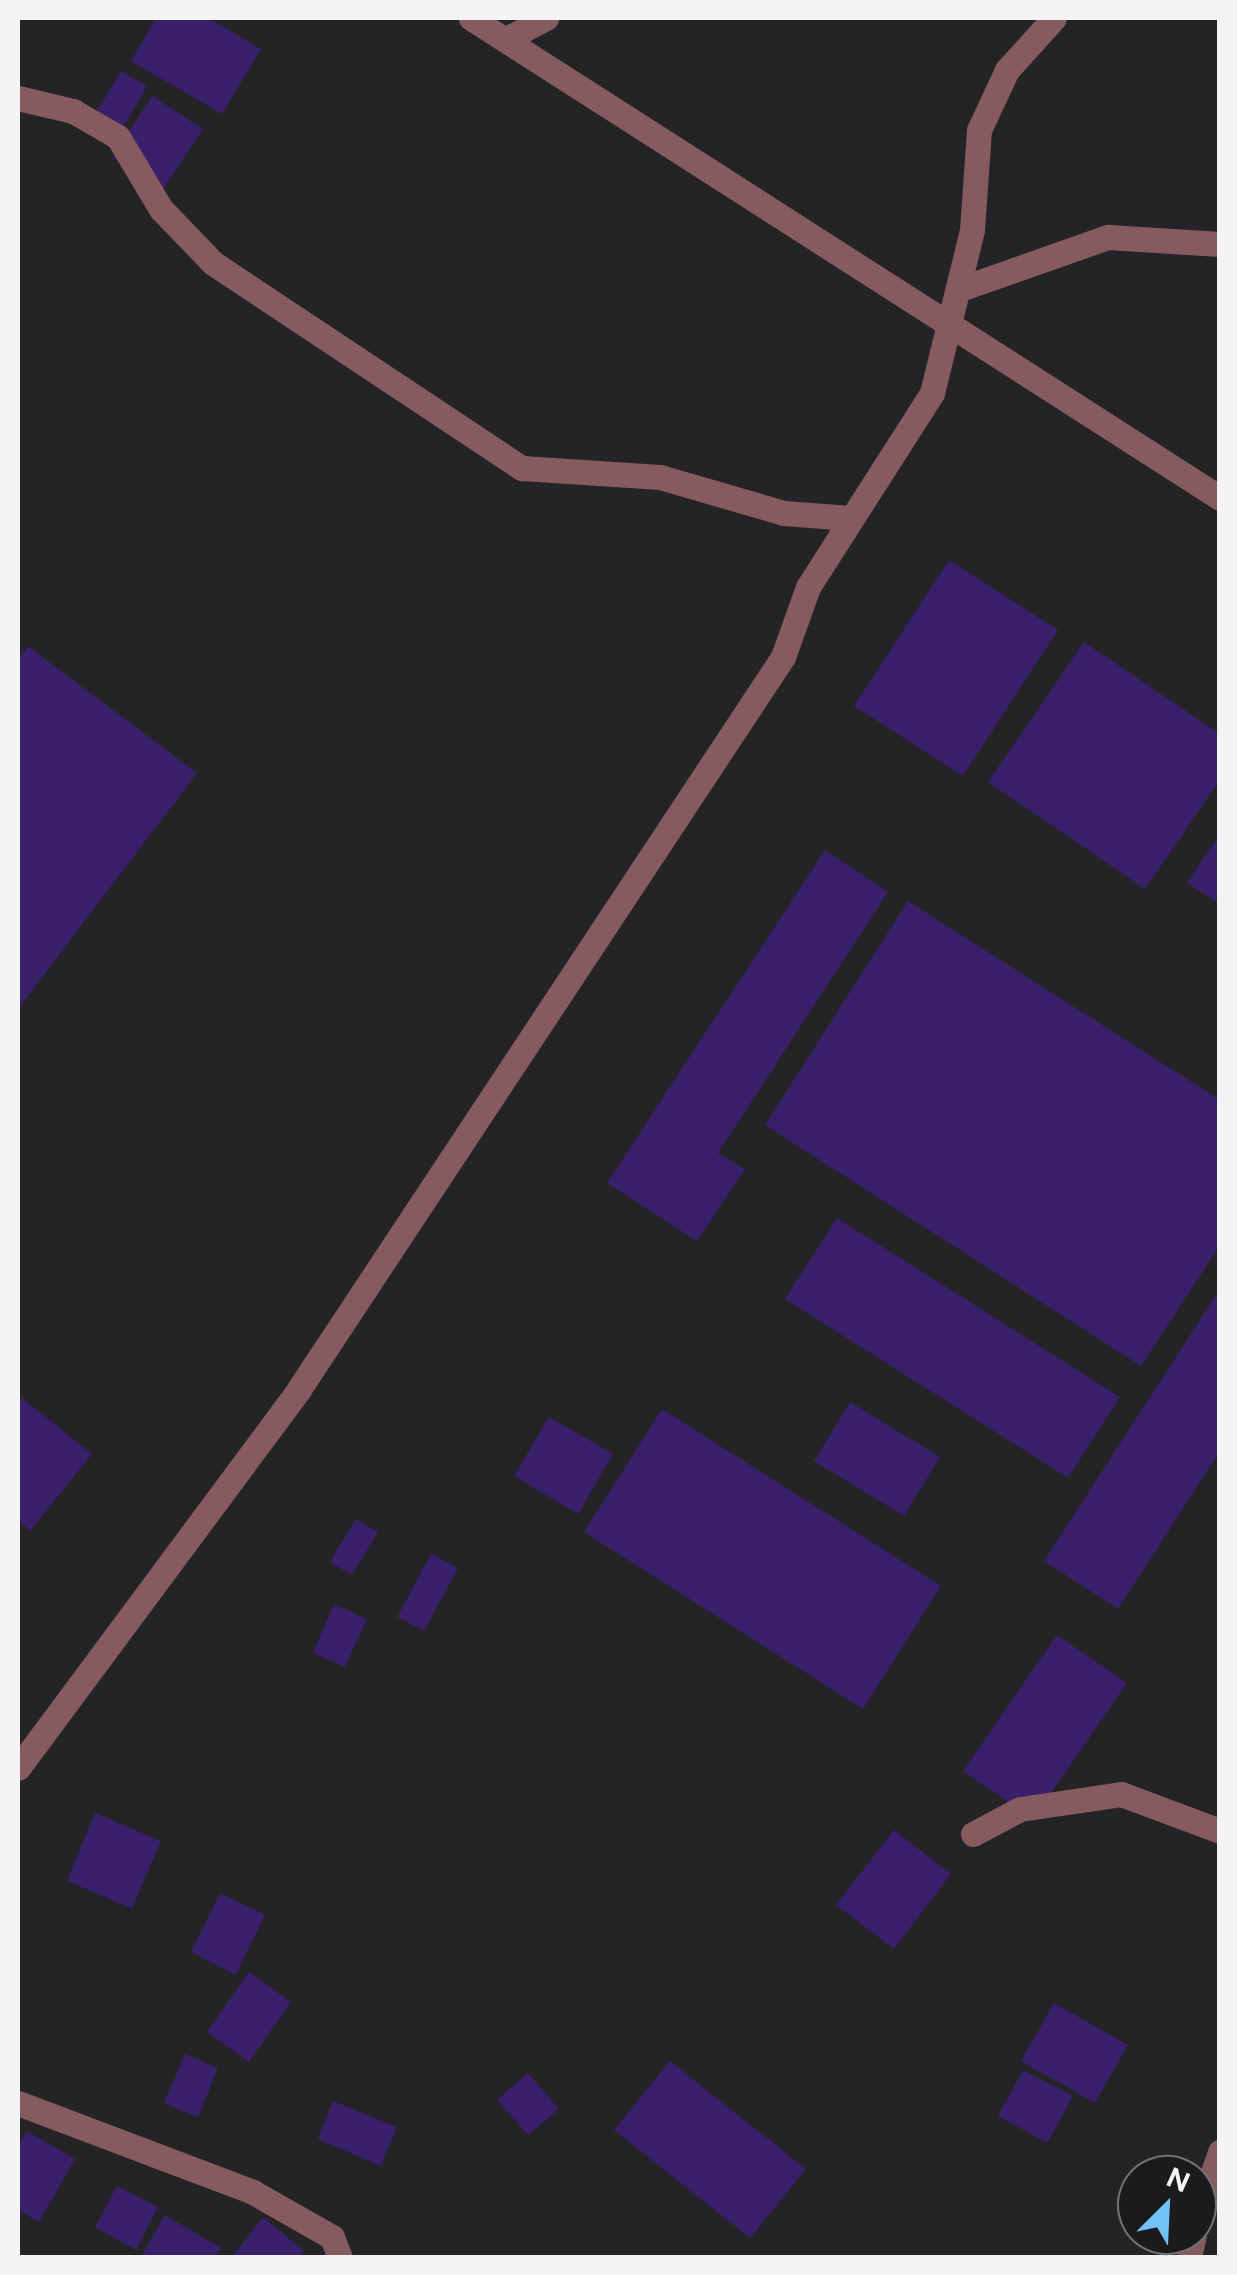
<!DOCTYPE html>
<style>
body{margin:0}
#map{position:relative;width:1237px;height:2275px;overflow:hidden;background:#242427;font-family:Figtree,sans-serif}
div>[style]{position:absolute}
.building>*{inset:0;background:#3a1f6b}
.minor>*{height:25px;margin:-12.5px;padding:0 12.5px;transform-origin:12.5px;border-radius:12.5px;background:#855b60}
span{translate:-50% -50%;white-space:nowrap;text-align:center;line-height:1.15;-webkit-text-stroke:8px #1b1a1d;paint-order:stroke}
.frame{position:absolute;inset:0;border:20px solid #f4f3f5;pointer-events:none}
.north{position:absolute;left:1117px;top:2155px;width:100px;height:100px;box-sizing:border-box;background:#1b1a1d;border:2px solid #727173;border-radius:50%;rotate:24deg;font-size:28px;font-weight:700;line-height:40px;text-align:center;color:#f4f3f5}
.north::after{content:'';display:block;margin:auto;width:35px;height:45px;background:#72c1f5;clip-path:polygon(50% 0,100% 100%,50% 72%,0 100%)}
</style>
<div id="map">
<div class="building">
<div style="clip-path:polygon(156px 18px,208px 18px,261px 49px,222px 114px,131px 61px)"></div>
<div style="clip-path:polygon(121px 71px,147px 86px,116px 140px,89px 124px)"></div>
<div style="clip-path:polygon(152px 96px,203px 129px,162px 191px,112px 157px)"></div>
<div style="clip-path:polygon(949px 560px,1058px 630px,963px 776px,854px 706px)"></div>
<div style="clip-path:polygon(1084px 642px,1220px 734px,1220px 780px,1145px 889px,988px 782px)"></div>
<div style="clip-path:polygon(28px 646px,197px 773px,18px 1009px,18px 660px)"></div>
<div style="clip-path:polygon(1220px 834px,1220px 904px,1187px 883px)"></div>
<div style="clip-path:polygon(825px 850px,888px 892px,718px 1153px,745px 1169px,697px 1241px,607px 1183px)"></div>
<div style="clip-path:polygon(908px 901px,1220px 1100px,1220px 1245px,1141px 1366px,765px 1125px)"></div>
<div style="clip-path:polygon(837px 1218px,1120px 1397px,1068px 1478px,785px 1299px)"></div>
<div style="clip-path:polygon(1220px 1289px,1220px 1451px,1118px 1609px,1044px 1561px)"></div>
<div style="clip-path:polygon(18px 1395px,92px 1454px,30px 1531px,18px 1520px)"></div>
<div style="clip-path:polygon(850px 1402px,940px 1457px,904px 1516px,814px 1461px)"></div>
<div style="clip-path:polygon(662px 1409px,941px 1586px,863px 1709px,584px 1532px)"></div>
<div style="clip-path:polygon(549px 1417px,613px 1454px,578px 1514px,514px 1476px)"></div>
<div style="clip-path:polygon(356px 1519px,378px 1532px,352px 1575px,330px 1562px)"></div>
<div style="clip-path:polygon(431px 1554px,458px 1568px,424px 1631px,397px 1617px)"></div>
<div style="clip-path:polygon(334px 1604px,367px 1619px,345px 1667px,313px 1653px)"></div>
<div style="clip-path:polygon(1057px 1635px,1127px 1683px,1033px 1819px,963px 1771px)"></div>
<div style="clip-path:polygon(95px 1813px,161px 1841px,132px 1908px,67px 1881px)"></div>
<div style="clip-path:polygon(894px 1830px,951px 1874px,894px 1949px,836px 1905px)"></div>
<div style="clip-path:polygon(220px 1893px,265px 1915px,236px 1975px,191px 1952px)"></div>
<div style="clip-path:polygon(249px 1972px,291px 2002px,249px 2062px,207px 2032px)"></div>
<div style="clip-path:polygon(1054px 2003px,1128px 2045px,1095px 2103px,1021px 2061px)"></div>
<div style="clip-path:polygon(185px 2054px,218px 2068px,198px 2117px,164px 2103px)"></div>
<div style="clip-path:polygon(670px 2061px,806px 2169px,750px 2238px,614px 2130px)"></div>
<div style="clip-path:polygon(1023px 2070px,1073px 2096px,1047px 2143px,998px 2116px)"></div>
<div style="clip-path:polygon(528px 2073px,559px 2109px,528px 2135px,497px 2100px)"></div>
<div style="clip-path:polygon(333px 2101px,397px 2127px,381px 2166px,318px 2139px)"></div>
<div style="clip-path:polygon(27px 2131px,75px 2159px,39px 2222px,18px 2210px,18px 2146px)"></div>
<div style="clip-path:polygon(117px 2186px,158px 2207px,136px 2250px,95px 2227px)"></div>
<div style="clip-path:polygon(165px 2215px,221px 2248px,215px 2258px,140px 2258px)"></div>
<div style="clip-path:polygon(263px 2217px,304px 2251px,299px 2258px,231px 2258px)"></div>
</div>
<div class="minor">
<div style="left:471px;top:18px;width:890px;rotate:32.65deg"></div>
<div style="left:508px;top:38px;width:43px;rotate:-27.8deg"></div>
<div style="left:18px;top:98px;width:57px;rotate:13.3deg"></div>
<div style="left:73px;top:111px;width:52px;rotate:30deg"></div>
<div style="left:118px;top:137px;width:84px;rotate:59.2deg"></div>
<div style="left:161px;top:209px;width:75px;rotate:46.1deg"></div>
<div style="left:213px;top:263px;width:371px;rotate:33.6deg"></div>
<div style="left:522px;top:468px;width:138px;rotate:3.7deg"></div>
<div style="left:660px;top:477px;width:129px;rotate:16.2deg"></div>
<div style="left:784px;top:513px;width:66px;rotate:4.3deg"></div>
<div style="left:960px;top:289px;width:157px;rotate:-19.4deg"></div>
<div style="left:1108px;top:237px;width:112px;rotate:3.6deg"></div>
<div style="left:18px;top:1768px;width:472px;rotate:-53.4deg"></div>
<div style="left:299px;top:1389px;width:878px;rotate:-56.53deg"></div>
<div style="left:783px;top:657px;width:74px;rotate:-70.3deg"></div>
<div style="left:808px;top:587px;width:230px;rotate:-57.4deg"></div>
<div style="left:932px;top:393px;width:168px;rotate:-76.2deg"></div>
<div style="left:972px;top:230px;width:100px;rotate:-86deg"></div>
<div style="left:979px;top:130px;width:66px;rotate:-65deg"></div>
<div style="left:1007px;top:70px;width:70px;rotate:-47.9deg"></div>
<div style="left:973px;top:1834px;width:53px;rotate:-28deg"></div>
<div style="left:1020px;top:1809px;width:102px;rotate:-8.4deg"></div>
<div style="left:1121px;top:1794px;width:106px;rotate:20.5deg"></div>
<div style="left:18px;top:2103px;width:251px;rotate:20.7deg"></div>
<div style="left:253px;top:2192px;width:91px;rotate:29.7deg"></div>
<div style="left:332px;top:2237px;width:22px;rotate:69deg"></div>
<div style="left:1197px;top:2219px;width:71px;rotate:-71.1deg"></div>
<div style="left:1189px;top:2258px;width:24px;rotate:-78deg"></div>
</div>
<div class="frame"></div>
<div class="north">N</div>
</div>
